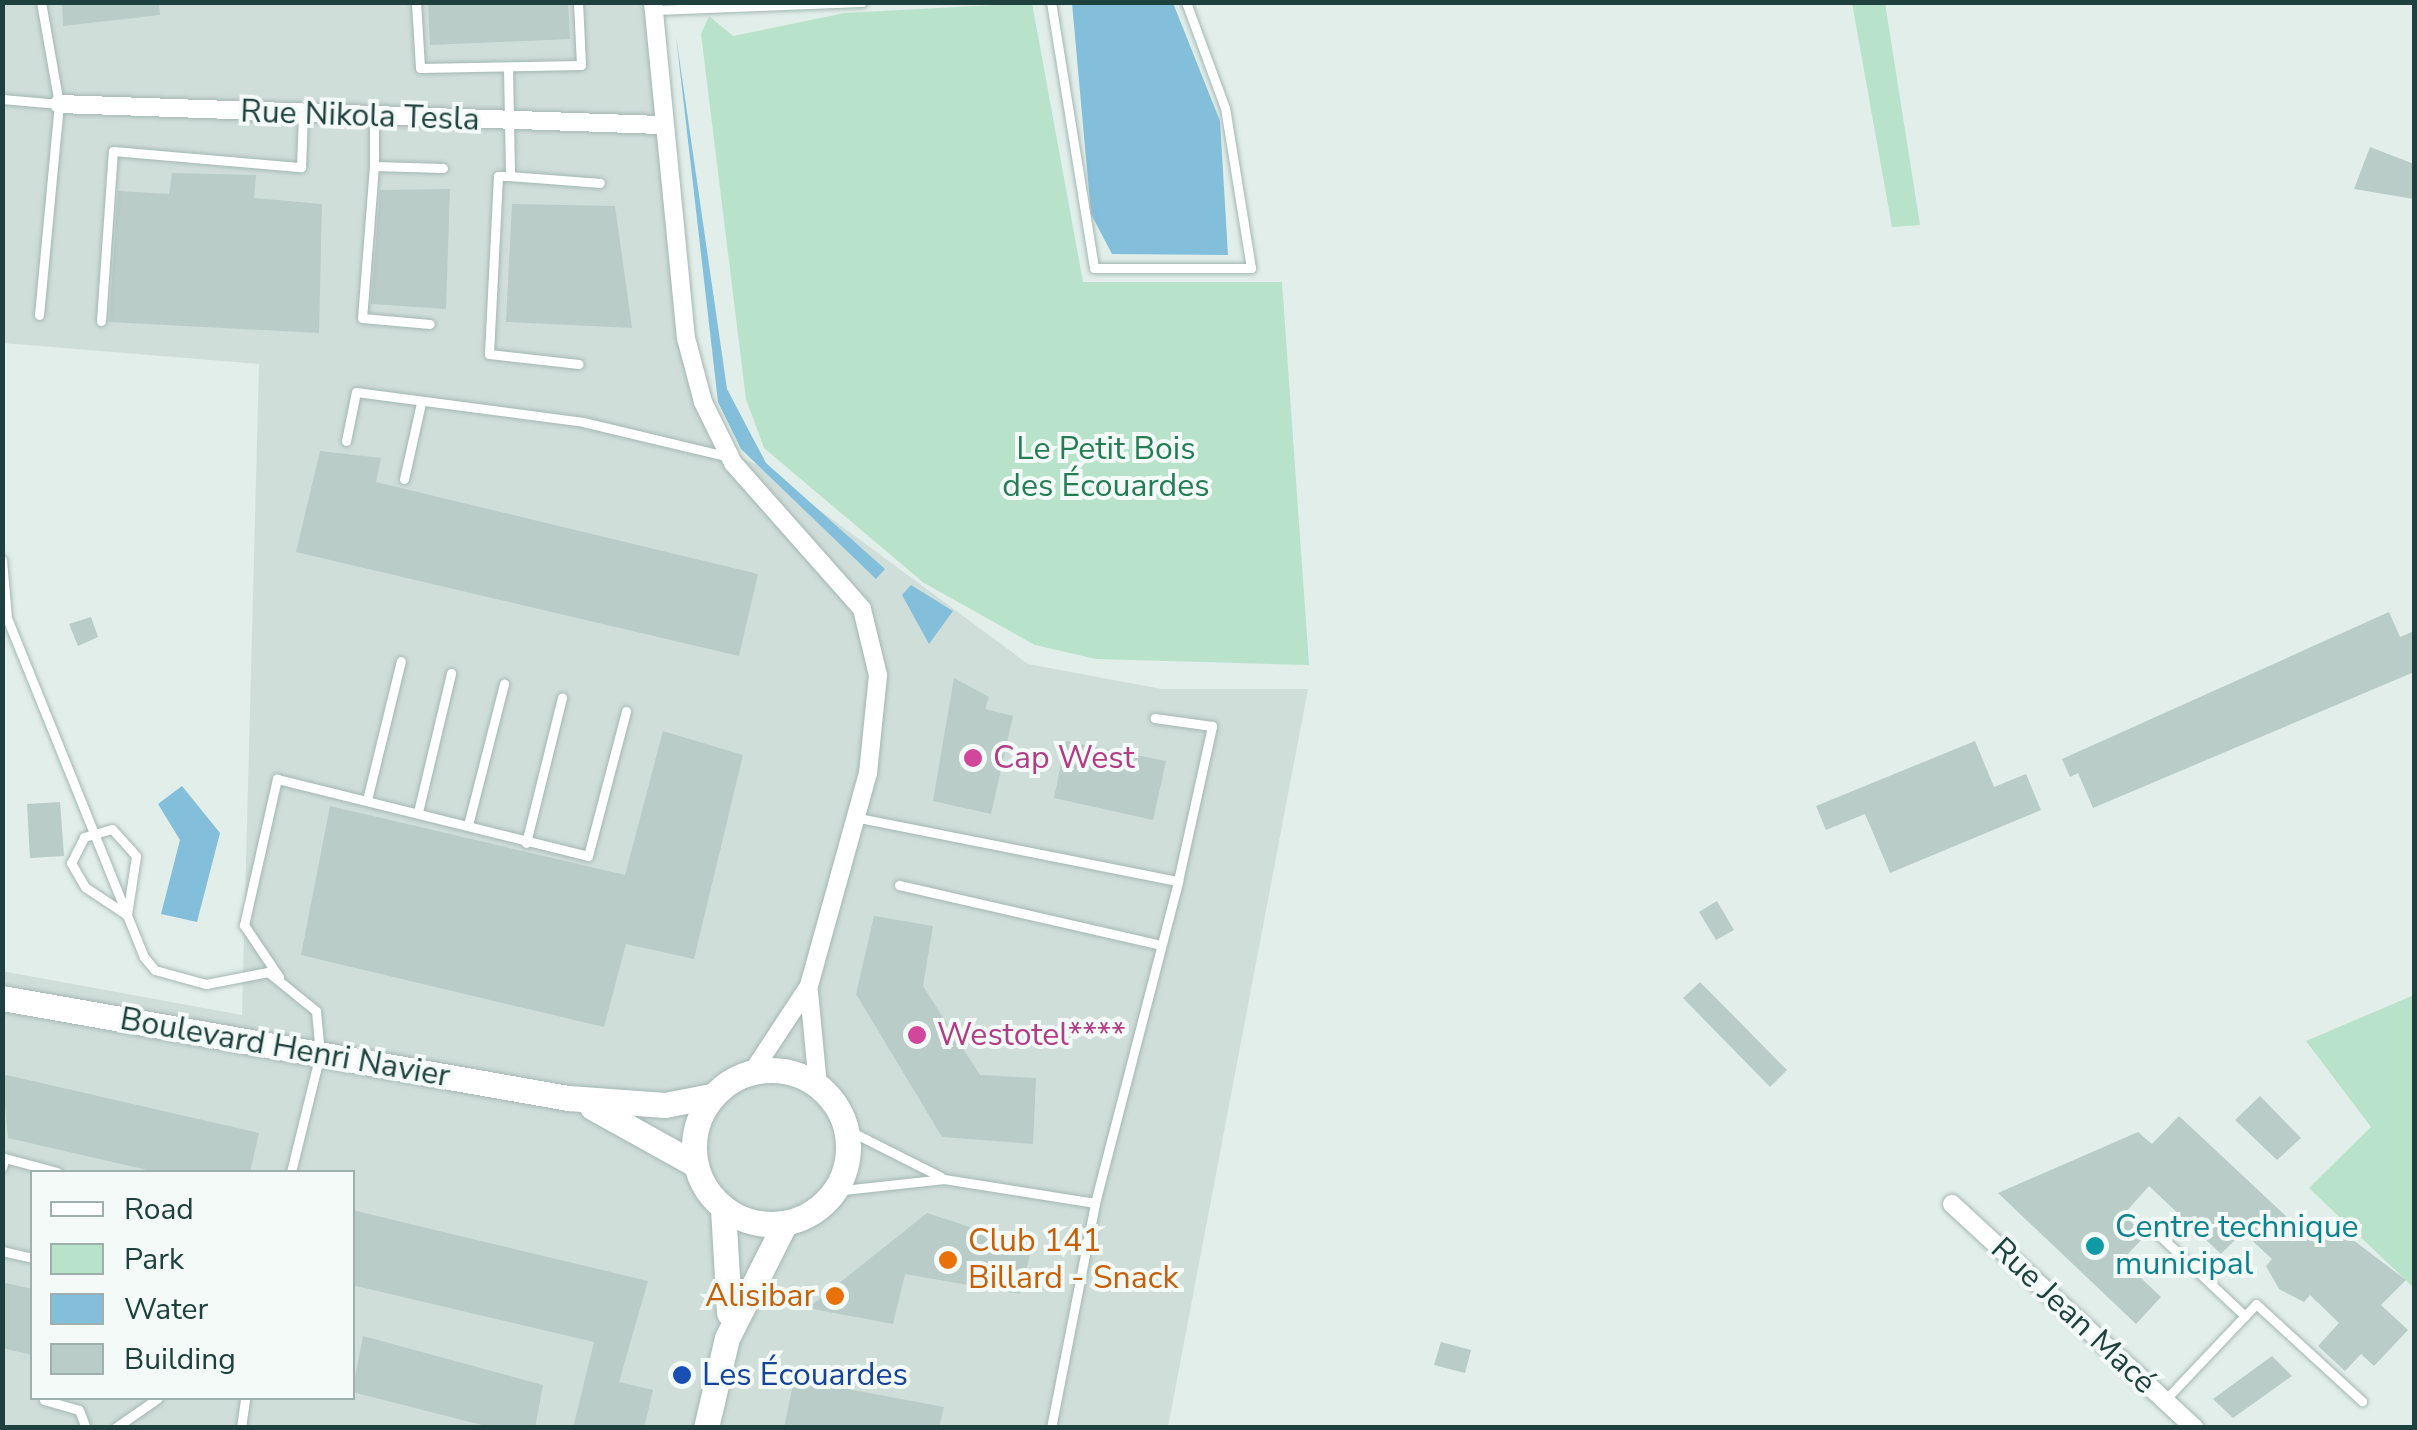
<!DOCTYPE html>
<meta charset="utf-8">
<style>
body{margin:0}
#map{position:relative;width:2417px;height:1430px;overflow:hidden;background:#e2eeea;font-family:"Nunito Sans",sans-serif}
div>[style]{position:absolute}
.built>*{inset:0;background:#d0deda}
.green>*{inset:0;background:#b8e2ca}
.water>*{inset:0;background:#83beda}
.building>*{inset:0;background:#b9ccc7}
.roads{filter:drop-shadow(0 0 2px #a4b7b3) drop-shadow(0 0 2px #a4b7b3)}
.lane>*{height:9px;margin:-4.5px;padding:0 4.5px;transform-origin:4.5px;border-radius:4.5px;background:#fff}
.street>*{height:18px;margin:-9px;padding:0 9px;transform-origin:9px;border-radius:9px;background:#fff}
.secondary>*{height:25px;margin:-12.5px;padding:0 12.5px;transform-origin:12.5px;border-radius:12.5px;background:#fff}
.secondary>.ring{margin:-12.5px;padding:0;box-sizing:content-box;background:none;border:25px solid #fff;border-radius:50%}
.dots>*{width:28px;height:28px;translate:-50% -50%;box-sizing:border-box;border:5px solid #f3faf7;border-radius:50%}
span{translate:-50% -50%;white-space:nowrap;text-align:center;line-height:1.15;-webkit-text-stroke:8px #f3faf7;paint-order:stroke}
.street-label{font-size:32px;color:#1f413e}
.park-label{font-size:32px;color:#247d55}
.hotel-label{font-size:32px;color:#b23c85}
.left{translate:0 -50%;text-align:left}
.culture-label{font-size:32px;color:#0d838f}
.food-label{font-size:32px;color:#c56008}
.right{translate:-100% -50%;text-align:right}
.transit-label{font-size:32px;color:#164399}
.frame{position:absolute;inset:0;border:5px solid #1f413e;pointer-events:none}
.legend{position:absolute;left:30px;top:1170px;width:325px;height:230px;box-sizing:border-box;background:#f3faf7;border:2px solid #9eb0ad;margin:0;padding:12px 18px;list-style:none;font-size:30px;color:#1f413e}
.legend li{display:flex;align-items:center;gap:20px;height:50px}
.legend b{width:50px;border:2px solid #9eb0ad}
</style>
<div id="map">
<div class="built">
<div style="clip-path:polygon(evenodd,3px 3px,663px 3px,689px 386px,712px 444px,760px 466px,1028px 664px,1162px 689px,1308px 689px,1168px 1427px,3px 1427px,2px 971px,242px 1015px,259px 364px,3px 343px,3px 3px,32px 1172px,352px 1172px,352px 1398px,32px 1398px,32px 1172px)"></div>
</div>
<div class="green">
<div style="clip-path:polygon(1032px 3px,1083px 282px,1282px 282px,1309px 665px,1096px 659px,1035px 645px,924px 583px,764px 448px,746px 399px,701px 34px,709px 16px,733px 36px,845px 13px)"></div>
<div style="clip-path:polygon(1852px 3px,1885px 3px,1920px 225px,1892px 227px)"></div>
<div style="clip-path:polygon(2414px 995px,2414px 1288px,2309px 1188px,2371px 1127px,2306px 1041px)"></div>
</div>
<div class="water">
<div style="clip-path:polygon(1072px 3px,1173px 3px,1220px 121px,1228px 255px,1112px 254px,1091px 214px)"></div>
<div style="clip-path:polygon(676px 36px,727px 389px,766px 463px,885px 569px,876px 579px,741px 449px,718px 402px)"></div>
<div style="clip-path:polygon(911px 585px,953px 611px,929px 644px,902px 595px)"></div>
<div style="clip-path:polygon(182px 786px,220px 833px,197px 922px,161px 914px,180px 840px,158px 804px)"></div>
</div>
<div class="building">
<div style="clip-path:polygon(62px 2px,159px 2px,160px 15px,63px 26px)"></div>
<div style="clip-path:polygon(428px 2px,568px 2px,570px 39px,430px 45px)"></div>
<div style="clip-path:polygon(2370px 147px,2414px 164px,2414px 199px,2354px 189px)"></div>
<div style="clip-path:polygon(172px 173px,256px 175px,254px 198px,322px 204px,319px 333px,109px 322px,118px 191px,169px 194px)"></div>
<div style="clip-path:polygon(450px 189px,446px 309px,371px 304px,380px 190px)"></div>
<div style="clip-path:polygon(512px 204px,615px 206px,632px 328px,506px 322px)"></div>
<div style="clip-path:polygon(320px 451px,381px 458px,376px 482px,758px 574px,739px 656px,296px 552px)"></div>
<div style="clip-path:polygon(2389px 612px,2400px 637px,2414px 631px,2414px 672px,2093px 808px,2078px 773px,2070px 777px,2062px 759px)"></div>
<div style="clip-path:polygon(91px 617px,98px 637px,78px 646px,69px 624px)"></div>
<div style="clip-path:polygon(954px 678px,989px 697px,985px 709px,1013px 716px,991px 814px,933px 801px)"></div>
<div style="clip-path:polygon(663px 731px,743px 755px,694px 959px,626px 944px,604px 1027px,301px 955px,330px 806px,625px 875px)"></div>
<div style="clip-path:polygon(1066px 741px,1166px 761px,1153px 820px,1054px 798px)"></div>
<div style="clip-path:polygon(1975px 741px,1994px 787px,2026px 774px,2041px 810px,1890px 873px,1865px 814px,1826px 830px,1816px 806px)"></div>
<div style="clip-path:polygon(60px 802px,64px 856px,30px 858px,27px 804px)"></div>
<div style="clip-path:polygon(1717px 901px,1734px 930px,1716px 940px,1699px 912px)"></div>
<div style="clip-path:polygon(874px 916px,933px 926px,923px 986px,980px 1075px,1036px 1078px,1033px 1144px,942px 1137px,856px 994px)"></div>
<div style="clip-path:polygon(1700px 982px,1787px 1070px,1770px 1087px,1683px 998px)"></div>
<div style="clip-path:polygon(2px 1074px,259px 1133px,250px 1172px,156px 1172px,8px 1138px)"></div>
<div style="clip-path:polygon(2260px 1096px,2301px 1138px,2277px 1160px,2235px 1120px)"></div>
<div style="clip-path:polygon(2179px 1116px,2318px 1246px,2336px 1227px,2406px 1280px,2381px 1305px,2408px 1330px,2374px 1366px,2361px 1354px,2345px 1371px,2318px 1346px,2339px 1323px,2310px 1295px,2304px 1302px,2279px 1289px,2266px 1266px,2272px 1259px,2243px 1232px,2221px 1254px,2149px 1186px,2125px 1213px,2147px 1234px,2122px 1260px,2161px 1297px,2136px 1324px,1998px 1193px,2138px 1132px,2152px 1144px)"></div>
<div style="clip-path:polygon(352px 1210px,648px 1281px,619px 1382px,653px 1390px,644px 1428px,573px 1428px,594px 1342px,352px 1285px)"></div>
<div style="clip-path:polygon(927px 1213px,1032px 1247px,1020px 1294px,905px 1274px,893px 1324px,808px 1308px)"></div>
<div style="clip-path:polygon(2px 1282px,32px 1289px,32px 1355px,2px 1348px)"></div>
<div style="clip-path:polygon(363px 1336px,543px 1385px,535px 1428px,494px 1428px,352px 1392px)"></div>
<div style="clip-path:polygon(1441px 1342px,1471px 1350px,1465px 1373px,1434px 1365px)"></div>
<div style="clip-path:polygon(2272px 1356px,2292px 1376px,2233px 1418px,2213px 1399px)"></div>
<div style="clip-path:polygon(794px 1379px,944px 1407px,939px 1428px,784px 1428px)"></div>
</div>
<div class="roads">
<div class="lane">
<div style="left:416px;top:2px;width:66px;rotate:86.5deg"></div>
<div style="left:420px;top:68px;width:161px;rotate:-1.1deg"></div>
<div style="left:581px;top:65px;width:63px;rotate:-92.7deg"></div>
<div style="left:1051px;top:2px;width:269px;rotate:80.8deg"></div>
<div style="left:1094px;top:268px;width:157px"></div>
<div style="left:1251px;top:268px;width:162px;rotate:-99.2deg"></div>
<div style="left:1225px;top:108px;width:113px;rotate:-110.2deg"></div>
<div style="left:654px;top:10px;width:208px;rotate:-2.2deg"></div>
<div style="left:508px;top:68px;width:108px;rotate:88.9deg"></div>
<div style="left:510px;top:176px;width:12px;rotate:180deg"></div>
<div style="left:498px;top:176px;width:178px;rotate:92.9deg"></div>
<div style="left:489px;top:354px;width:90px;rotate:6.4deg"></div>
<div style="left:2px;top:99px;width:57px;rotate:5deg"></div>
<div style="left:374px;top:117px;width:49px;rotate:90deg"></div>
<div style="left:374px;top:166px;width:69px;rotate:1.7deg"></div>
<div style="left:374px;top:166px;width:152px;rotate:94.5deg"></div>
<div style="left:362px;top:318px;width:68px;rotate:5deg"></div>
<div style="left:510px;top:176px;width:90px;rotate:4.4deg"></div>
<div style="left:39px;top:315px;width:212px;rotate:-84.6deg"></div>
<div style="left:59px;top:104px;width:104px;rotate:-100deg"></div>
<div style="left:101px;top:321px;width:170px;rotate:-86deg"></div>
<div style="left:113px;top:151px;width:189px;rotate:4.9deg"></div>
<div style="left:301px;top:167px;width:53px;rotate:-87.8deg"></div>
<div style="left:346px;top:441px;width:50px;rotate:-78.5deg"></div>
<div style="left:356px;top:392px;width:229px;rotate:7.5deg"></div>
<div style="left:583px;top:422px;width:147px;rotate:13.4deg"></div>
<div style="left:404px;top:479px;width:78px;rotate:-77.4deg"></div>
<div style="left:2px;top:560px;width:58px;rotate:85.1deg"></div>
<div style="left:7px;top:618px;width:366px;rotate:68deg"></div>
<div style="left:144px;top:957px;width:17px;rotate:50deg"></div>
<div style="left:155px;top:970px;width:53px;rotate:15.4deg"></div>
<div style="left:206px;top:984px;width:63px;rotate:-11deg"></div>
<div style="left:268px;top:972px;width:62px;rotate:39.1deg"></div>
<div style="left:316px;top:1011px;width:43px;rotate:84.7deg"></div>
<div style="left:320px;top:1054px;width:122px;rotate:103.8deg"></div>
<div style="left:367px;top:800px;width:143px;rotate:-76.3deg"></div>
<div style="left:418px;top:812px;width:143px;rotate:-76.6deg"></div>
<div style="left:854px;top:817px;width:330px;rotate:11.2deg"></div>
<div style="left:1178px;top:881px;width:159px;rotate:-77.6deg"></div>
<div style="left:1212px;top:726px;width:58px;rotate:-172deg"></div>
<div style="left:468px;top:825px;width:146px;rotate:-75.7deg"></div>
<div style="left:112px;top:829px;width:36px;rotate:48deg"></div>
<div style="left:136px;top:856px;width:60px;rotate:98.7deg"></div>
<div style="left:127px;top:915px;width:50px;rotate:-146.3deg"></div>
<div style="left:85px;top:887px;width:28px;rotate:-120deg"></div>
<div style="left:71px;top:863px;width:29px;rotate:-63deg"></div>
<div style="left:84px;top:837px;width:29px;rotate:-16deg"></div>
<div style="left:526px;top:843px;width:150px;rotate:-76.1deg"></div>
<div style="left:899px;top:885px;width:265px;rotate:12.9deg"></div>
<div style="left:279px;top:977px;width:63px;rotate:-123.9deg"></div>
<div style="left:244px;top:925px;width:150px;rotate:-77.3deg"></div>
<div style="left:277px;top:779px;width:320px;rotate:13.9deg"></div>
<div style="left:588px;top:856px;width:150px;rotate:-75.3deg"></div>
<div style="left:846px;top:1129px;width:106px;rotate:26.8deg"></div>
<div style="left:2px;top:1167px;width:9px;rotate:-72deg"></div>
<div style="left:5px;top:1158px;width:54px;rotate:15.1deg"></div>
<div style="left:834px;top:1191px;width:111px;rotate:-6.2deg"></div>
<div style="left:944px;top:1179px;width:153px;rotate:9deg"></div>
<div style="left:2159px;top:1235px;width:118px;rotate:43.3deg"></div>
<div style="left:2px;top:1251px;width:31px;rotate:13deg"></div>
<div style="left:44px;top:1400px;width:36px;rotate:16deg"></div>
<div style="left:79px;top:1410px;width:19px;rotate:69deg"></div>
<div style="left:2165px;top:1400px;width:132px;rotate:-46.5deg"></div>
<div style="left:2256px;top:1304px;width:144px;rotate:42.5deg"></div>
<div style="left:115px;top:1428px;width:52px;rotate:-34.9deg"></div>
<div style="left:241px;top:1428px;width:30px;rotate:-82deg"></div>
<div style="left:1051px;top:1428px;width:229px;rotate:-78.9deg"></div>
<div style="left:1095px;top:1203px;width:333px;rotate:-75.5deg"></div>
</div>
<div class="street">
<div style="left:653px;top:2px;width:338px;rotate:84.4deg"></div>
<div style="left:686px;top:338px;width:66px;rotate:75.1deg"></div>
<div style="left:703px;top:402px;width:68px;rotate:63.8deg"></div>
<div style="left:733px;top:463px;width:195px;rotate:48.5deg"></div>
<div style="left:862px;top:609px;width:68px;rotate:76.4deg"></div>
<div style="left:878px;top:675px;width:99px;rotate:95.8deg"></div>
<div style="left:868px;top:773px;width:221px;rotate:105.5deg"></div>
<div style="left:809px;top:986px;width:102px;rotate:123.4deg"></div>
<div style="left:59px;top:104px;width:601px;rotate:2deg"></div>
<div style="left:809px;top:992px;width:93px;rotate:84.5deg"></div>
<div style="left:1952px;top:1204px;width:330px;rotate:42.7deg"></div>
</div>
<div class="secondary">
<div style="left:2px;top:998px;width:575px;rotate:10.02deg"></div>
<div style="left:568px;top:1098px;width:97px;rotate:4.1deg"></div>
<div style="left:665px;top:1105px;width:47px;rotate:-11.1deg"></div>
<div class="ring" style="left:694px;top:1070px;width:129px;height:129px"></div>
<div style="left:592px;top:1107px;width:118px;rotate:29deg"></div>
<div style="left:723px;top:1208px;width:105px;rotate:86.7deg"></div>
<div style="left:706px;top:1428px;width:92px;rotate:-76.9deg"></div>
<div style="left:727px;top:1338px;width:129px;rotate:-63.2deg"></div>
</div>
</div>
<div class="dots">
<div style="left:973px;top:758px;background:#d1479c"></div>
<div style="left:917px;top:1035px;background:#d1479c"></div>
<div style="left:2095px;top:1246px;background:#0f9aa8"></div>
<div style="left:948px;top:1260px;background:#e8710a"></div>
<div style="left:835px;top:1296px;background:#e8710a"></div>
<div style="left:682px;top:1375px;background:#1a4fb4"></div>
</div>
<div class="street-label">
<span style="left:360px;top:116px;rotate:2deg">Rue Nikola Tesla</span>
<span style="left:285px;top:1048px;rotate:10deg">Boulevard Henri Navier</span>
<span style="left:2073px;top:1316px;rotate:43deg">Rue Jean Macé</span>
</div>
<div class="park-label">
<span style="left:1106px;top:468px">Le Petit Bois<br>des Écouardes</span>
</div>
<div class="hotel-label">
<span class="left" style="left:993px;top:758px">Cap West</span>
<span class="left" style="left:937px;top:1035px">Westotel****</span>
</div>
<div class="culture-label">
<span class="left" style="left:2115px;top:1246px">Centre technique<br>municipal</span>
</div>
<div class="food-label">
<span class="left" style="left:968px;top:1260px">Club 141<br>Billard - Snack</span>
<span class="right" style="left:815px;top:1296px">Alisibar</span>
</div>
<div class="transit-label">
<span class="left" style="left:702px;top:1375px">Les Écouardes</span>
</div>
<div class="frame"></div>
<ul class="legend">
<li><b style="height:12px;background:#fff"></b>Road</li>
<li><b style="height:28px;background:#b8e2ca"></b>Park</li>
<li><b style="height:28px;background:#83beda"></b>Water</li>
<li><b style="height:28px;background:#b9ccc7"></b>Building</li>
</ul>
</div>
